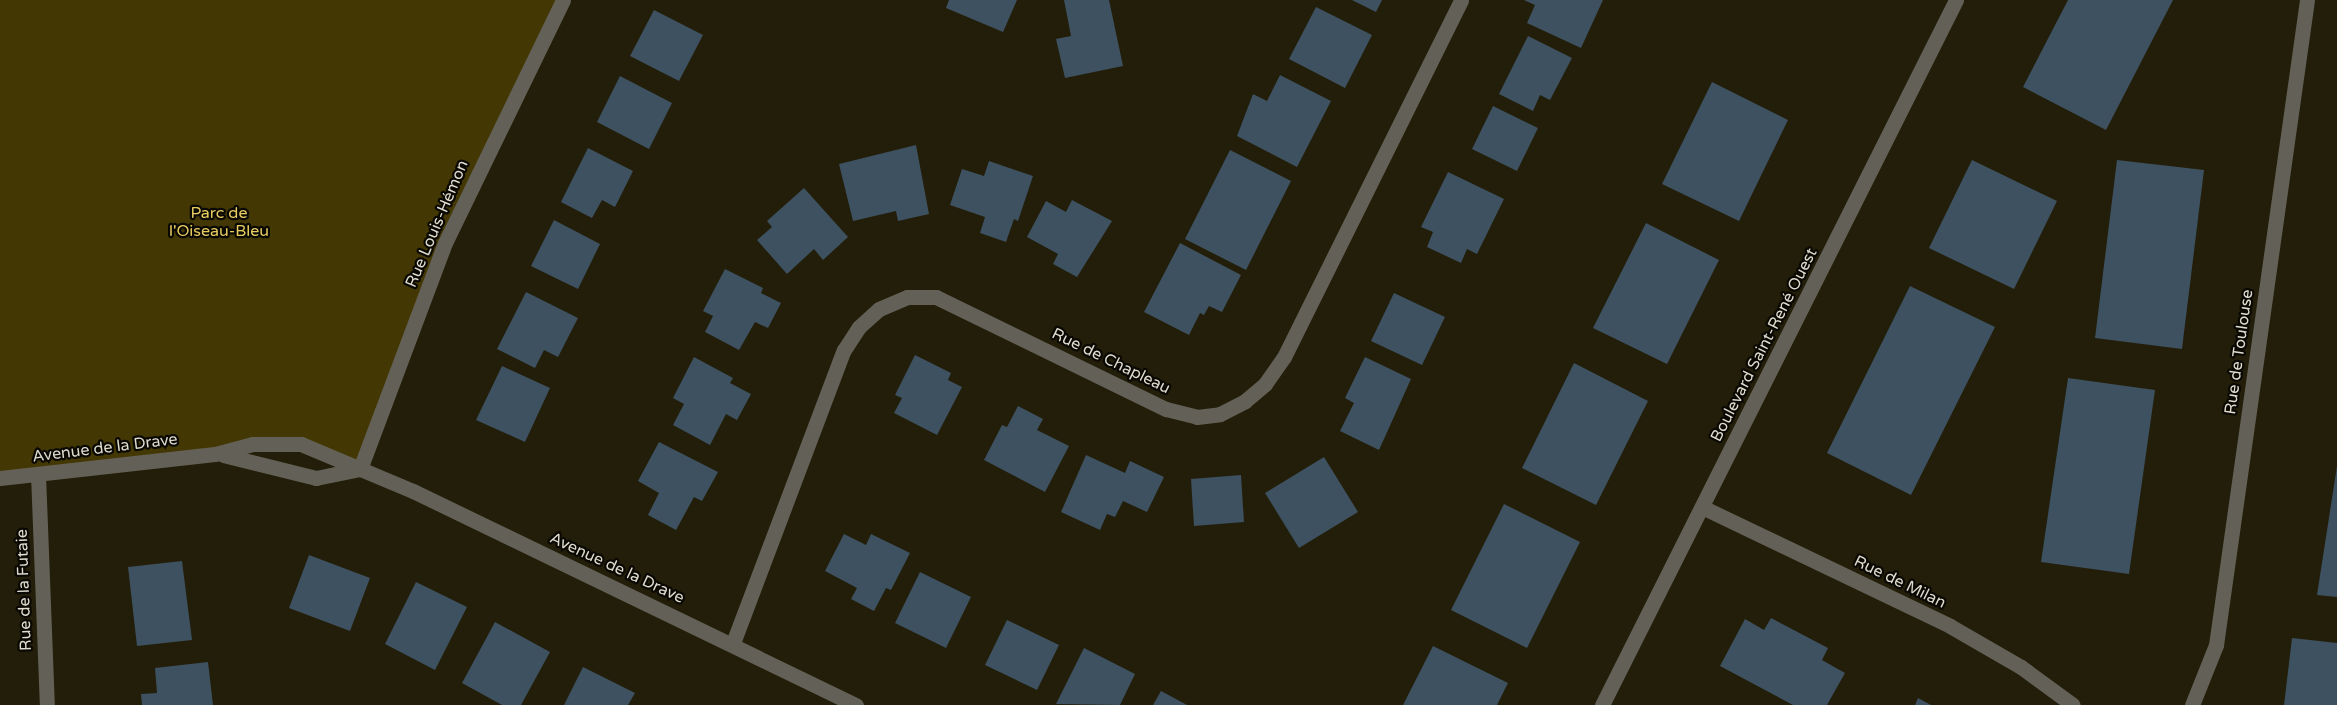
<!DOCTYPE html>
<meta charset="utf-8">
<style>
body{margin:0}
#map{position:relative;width:2337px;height:705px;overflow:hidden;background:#231e09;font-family:"Varela Round",sans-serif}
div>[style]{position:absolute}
.green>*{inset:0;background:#433703}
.building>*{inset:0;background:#3d5160}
.minor>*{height:15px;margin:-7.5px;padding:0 7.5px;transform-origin:7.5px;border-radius:7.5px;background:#636157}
span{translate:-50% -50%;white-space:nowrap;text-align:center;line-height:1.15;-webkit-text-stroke:4.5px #0a0802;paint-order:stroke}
.park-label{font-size:16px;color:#e8cd60}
.street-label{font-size:16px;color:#dfdccf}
</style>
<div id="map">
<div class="green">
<div style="clip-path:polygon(0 0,563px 0,464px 201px,360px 469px,301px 444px,0 478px)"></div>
</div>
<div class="building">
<div style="clip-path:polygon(949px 0,1017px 0,1003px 32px,946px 8px)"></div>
<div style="clip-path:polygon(1064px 0,1109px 0,1123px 66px,1065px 78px,1056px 39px,1071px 36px)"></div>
<div style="clip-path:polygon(1352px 0,1382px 0,1376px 12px)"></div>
<div style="clip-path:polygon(1524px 0,1603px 0,1581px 48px,1527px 23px,1535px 5px)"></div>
<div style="clip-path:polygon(2068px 0,2173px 0,2106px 130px,2023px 87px)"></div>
<div style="clip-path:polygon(1316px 7px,1372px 35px,1345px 88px,1289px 59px)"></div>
<div style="clip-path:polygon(654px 10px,703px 35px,679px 81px,630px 56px)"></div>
<div style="clip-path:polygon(1528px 36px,1572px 58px,1550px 100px,1540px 95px,1533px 111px,1499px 94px)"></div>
<div style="clip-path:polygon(1280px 75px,1331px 101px,1297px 167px,1237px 136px,1253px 94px,1267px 101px)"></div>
<div style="clip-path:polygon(620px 76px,672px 103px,649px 149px,597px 122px)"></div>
<div style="clip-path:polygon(1712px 82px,1788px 120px,1739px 221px,1662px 184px)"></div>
<div style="clip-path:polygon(1493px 106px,1538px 128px,1517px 171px,1472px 149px)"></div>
<div style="clip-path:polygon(916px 145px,929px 214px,898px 221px,896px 211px,853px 221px,839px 164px)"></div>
<div style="clip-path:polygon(588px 148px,633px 171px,615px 207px,602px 200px,592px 218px,561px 202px)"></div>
<div style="clip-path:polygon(1230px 150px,1291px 181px,1246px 270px,1185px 239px)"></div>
<div style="clip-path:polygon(1972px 160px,2057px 201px,2014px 289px,1929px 248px)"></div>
<div style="clip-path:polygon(2117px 160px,2204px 170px,2182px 349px,2095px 338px)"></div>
<div style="clip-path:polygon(989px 161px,1033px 176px,1018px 221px,1014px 219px,1006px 242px,980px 233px,985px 217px,950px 205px,962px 169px,984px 176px)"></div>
<div style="clip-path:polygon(1448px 172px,1504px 199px,1477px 254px,1467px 249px,1461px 263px,1427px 247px,1433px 232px,1421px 227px)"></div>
<div style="clip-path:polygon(804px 188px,848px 237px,823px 260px,814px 249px,787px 274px,757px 240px,772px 227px,767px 221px)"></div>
<div style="clip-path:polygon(1072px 200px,1112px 221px,1077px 277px,1053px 264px,1058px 254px,1027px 237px,1046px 201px,1066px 212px)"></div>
<div style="clip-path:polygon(554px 220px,600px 244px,578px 289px,531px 266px)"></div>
<div style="clip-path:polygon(1646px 223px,1719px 260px,1667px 364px,1593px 328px)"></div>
<div style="clip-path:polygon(1180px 243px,1241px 275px,1222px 312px,1209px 306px,1204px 315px,1200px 313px,1189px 335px,1144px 312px)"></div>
<div style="clip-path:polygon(725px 269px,763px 288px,761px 293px,781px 303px,768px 328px,755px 322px,739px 350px,705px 332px,713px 316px,703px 311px)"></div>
<div style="clip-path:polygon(1910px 286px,1995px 327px,1911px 495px,1827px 453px)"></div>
<div style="clip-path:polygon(526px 292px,578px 318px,558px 357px,544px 350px,535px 368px,497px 349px)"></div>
<div style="clip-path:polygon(1394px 293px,1445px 317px,1422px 365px,1371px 341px)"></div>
<div style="clip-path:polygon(915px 355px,951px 373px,948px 380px,962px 387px,937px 435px,894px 413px,902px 398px,895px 395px)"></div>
<div style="clip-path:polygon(694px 357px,733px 378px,730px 383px,751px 394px,737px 420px,726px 414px,710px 445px,673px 425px,684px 404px,673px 398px)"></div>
<div style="clip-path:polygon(1365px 357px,1411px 379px,1379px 450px,1340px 431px,1354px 403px,1345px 398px)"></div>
<div style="clip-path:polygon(1574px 363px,1648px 401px,1596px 505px,1522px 468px)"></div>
<div style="clip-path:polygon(502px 366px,550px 388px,525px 442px,476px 420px)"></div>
<div style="clip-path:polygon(2068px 378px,2155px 390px,2129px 574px,2041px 562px)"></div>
<div style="clip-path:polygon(1018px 406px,1043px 419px,1037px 430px,1069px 446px,1045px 492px,984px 460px,1002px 425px,1007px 427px)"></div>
<div style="clip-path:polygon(659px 442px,718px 472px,702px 501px,694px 497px,676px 530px,648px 515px,659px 493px,638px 481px)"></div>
<div style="clip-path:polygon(1086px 455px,1125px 473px,1130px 461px,1164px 477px,1147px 512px,1123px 501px,1115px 517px,1107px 514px,1100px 530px,1061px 512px)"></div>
<div style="clip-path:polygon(1324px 457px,1358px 512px,1299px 548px,1265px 493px)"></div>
<div style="clip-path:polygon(2337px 466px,2337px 597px,2317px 595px)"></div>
<div style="clip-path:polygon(1241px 475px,1244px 522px,1194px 526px,1191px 479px)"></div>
<div style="clip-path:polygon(1504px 504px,1580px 542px,1527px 648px,1451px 610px)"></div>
<div style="clip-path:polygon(844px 534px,866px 545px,871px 534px,910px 553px,891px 590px,886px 588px,874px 611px,851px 599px,857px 588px,825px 571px)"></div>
<div style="clip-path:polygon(309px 555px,370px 578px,350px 631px,289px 608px)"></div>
<div style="clip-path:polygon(182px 561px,192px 640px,137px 646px,128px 567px)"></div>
<div style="clip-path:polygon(920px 572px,971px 597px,946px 648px,895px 623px)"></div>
<div style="clip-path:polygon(416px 582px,467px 607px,435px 670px,385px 644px)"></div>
<div style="clip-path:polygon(1771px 618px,1828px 648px,1822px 660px,1845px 673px,1827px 705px,1793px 705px,1720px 666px,1745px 619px,1764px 630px)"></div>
<div style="clip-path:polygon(1007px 620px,1059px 645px,1037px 690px,985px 665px)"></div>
<div style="clip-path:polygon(495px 622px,550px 652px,521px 705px,502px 705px,462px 683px)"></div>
<div style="clip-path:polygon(2292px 638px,2337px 643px,2337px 705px,2284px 705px)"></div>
<div style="clip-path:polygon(1433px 646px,1508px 683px,1497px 705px,1403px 705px)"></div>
<div style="clip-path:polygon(1084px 648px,1135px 674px,1120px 705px,1056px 704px)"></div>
<div style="clip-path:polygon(208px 662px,213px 705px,142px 705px,141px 694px,157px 693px,155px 668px)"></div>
<div style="clip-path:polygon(583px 667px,635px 693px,628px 705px,564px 705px)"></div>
<div style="clip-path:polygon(1161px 691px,1187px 705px,1153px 705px)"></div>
<div style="clip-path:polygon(1918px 698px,1931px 705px,1915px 705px)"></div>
</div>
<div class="minor">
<div style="left:223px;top:455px;width:96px;rotate:13.9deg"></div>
<div style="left:316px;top:478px;width:45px;rotate:-11.6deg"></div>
<div style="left:360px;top:469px;width:241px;rotate:-69.4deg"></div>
<div style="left:445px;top:243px;width:270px;rotate:-64.1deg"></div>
<div style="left:38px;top:474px;width:231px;rotate:87.8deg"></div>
<div style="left:0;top:478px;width:216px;rotate:-6.4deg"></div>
<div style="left:215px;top:454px;width:39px;rotate:-15deg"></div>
<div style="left:253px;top:444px;width:48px"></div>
<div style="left:301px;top:444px;width:121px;rotate:22.8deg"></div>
<div style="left:413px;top:491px;width:492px;rotate:25.8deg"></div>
<div style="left:1702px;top:507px;width:275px;rotate:25.6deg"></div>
<div style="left:1950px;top:626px;width:82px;rotate:30deg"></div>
<div style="left:2021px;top:667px;width:64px;rotate:36.2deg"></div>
<div style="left:733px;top:643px;width:313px;rotate:-69.3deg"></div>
<div style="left:844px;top:350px;width:27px;rotate:-57deg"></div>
<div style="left:859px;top:327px;width:27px;rotate:-42deg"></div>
<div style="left:879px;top:309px;width:30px;rotate:-23deg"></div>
<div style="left:907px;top:297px;width:29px"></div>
<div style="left:936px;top:297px;width:256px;rotate:26deg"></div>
<div style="left:1166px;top:409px;width:32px;rotate:14deg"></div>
<div style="left:1197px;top:417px;width:23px;rotate:-7deg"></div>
<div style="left:1220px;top:414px;width:28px;rotate:-27deg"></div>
<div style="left:1245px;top:401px;width:26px;rotate:-40deg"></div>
<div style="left:1265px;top:384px;width:33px;rotate:-55deg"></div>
<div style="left:1284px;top:357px;width:398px;rotate:-63.6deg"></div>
<div style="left:1602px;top:705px;width:789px;rotate:-63.34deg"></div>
<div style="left:2192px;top:705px;width:65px;rotate:-68.2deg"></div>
<div style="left:2216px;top:645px;width:651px;rotate:-81.97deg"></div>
</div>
<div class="park-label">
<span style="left:219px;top:222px">Parc de<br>l'Oiseau-Bleu</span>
</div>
<div class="street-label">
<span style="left:437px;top:224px;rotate:-67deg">Rue Louis-Hémon</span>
<span style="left:1764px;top:345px;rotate:-63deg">Boulevard Saint-René Ouest</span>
<span style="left:2239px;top:352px;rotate:-82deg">Rue de Toulouse</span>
<span style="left:1111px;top:361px;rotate:26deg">Rue de Chapleau</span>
<span style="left:105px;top:448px;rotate:-7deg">Avenue de la Drave</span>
<span style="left:617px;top:568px;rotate:25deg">Avenue de la Drave</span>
<span style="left:1900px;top:582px;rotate:26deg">Rue de Milan</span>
<span style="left:24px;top:590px;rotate:-92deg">Rue de la Futaie</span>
</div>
</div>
